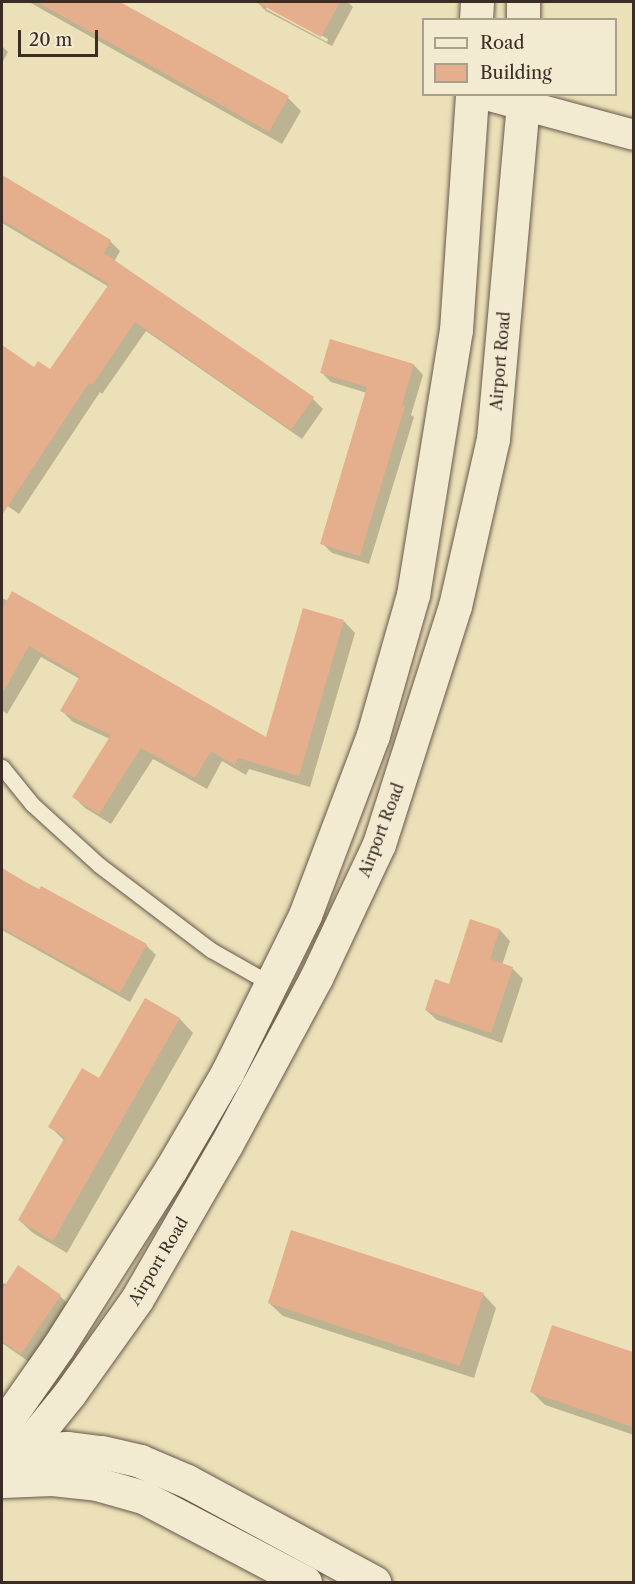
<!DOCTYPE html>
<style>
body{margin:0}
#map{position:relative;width:635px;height:1584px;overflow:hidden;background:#ece0b8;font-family:"Libre Caslon Text",serif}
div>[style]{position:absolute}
.shadow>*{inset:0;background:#0003}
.building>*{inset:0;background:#e5ae8c}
.roads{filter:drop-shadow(0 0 2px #67594a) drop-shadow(0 0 2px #67594a)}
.lane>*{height:15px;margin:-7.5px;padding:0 7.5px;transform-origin:7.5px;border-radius:7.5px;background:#f3ebd1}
.street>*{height:30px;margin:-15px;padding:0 15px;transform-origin:15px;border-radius:15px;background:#f3ebd1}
.secondary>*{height:33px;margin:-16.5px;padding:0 16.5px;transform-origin:16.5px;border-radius:16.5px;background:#f3ebd1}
span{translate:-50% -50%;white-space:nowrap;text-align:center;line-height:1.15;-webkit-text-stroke:6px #f3ebd1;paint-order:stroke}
.street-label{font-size:16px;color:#3b2c25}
.frame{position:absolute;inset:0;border:3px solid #3b2c25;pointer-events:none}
.legend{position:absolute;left:422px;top:18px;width:195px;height:78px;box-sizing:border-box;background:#f3ebd1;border:2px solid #a99f8c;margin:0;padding:8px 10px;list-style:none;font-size:18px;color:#3b2c25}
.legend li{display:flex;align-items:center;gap:12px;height:30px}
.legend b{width:30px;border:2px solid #a99f8c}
.scale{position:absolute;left:18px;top:30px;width:80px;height:27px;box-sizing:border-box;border:3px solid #3b2c25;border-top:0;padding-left:8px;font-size:18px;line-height:21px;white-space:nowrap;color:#3b2c25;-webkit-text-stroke:4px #f3ebd1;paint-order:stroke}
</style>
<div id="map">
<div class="shadow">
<div style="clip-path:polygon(29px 2px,117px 2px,288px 98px,301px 111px,282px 144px)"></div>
<div style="clip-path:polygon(evenodd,257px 2px,348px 2px,353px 7px,332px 46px,266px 11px,257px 2px,266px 5px,328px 39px,327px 42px,266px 9px,266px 5px)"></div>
<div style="clip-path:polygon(2px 46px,8px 52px,2px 63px)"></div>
<div style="clip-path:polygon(2px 177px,110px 241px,120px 251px,114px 262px,313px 399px,323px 409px,302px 439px,146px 331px,102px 394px,100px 392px,19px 514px,2px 502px,2px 347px,34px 369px,51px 372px,109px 287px,2px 223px)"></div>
<div style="clip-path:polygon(331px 341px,414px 365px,423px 375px,411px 415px,414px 417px,369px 564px,332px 553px,322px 543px,367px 393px,331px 382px,321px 372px)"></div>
<div style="clip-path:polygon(2px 598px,266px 739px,344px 621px,355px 633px,310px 787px,249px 769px,246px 775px,222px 761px,207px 789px,153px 759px,111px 824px,85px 808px,74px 797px,110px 739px,73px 722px,62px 711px,80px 679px,41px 657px,7px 714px,2px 710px)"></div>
<div style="clip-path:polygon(2px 870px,146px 945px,156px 955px,130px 1002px,2px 930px)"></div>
<div style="clip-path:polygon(500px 930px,510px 941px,502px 965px,513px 969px,523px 979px,502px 1043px,437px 1020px,426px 1010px)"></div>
<div style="clip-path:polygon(145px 1000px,180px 1019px,193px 1033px,67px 1253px,33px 1233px,19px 1220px,65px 1141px,50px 1127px,100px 1080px)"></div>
<div style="clip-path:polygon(2px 1283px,60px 1296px,71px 1307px,32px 1364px,2px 1343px)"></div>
<div style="clip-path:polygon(483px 1294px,496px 1308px,474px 1378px,283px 1316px,269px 1303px)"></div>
<div style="clip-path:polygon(553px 1327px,634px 1353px,634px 1435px,545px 1405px,532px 1392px)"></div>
</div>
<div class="building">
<div style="clip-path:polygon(37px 2px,120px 2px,289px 96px,269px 132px)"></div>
<div style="clip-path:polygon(256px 2px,340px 2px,321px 37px)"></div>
<div style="clip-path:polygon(2px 175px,111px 240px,104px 253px,314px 397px,291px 430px,135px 322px,92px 385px,89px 383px,2px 515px,2px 345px,34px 367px,38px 361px,50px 369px,109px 284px,2px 220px)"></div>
<div style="clip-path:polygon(330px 339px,414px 364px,402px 405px,405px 406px,360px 556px,320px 544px,367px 387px,320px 373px)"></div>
<div style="clip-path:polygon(12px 591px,266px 737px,303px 608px,344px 620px,299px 776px,238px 758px,234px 765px,211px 751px,195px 778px,141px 748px,99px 814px,72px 797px,111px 735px,60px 711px,80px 676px,29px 646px,2px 694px,2px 610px)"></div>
<div style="clip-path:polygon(2px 868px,39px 890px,41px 886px,147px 944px,120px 993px,2px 928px)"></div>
<div style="clip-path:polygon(470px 919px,500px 929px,490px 959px,513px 967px,491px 1033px,425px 1010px,435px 979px,449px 984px)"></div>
<div style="clip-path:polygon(145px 998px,180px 1018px,53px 1241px,18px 1220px,65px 1137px,48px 1127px,82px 1068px,99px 1078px)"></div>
<div style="clip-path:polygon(291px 1230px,484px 1293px,460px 1366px,268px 1303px)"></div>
<div style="clip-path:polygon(18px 1265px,61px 1295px,21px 1354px,2px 1341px,2px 1290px)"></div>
<div style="clip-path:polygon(552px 1325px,633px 1352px,633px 1427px,530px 1392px)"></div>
</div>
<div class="roads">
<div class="lane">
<div style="left:2px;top:767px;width:48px;rotate:51deg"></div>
<div style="left:32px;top:804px;width:91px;rotate:42.3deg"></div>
<div style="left:99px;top:865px;width:141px;rotate:37.2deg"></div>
<div style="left:211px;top:950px;width:69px;rotate:29.5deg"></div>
</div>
<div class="street">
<div style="left:482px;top:94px;width:157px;rotate:15.1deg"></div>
</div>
<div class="secondary">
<div style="left:523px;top:2px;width:18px;rotate:90deg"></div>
<div style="left:476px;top:20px;width:18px;rotate:-87deg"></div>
<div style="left:2px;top:1427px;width:98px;rotate:-55deg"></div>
<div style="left:58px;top:1347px;width:211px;rotate:-57.6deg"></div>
<div style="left:171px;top:1169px;width:111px;rotate:-59.7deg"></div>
<div style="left:227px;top:1073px;width:176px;rotate:-63.7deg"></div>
<div style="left:305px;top:915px;width:192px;rotate:-69.3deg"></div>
<div style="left:373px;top:735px;width:146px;rotate:-74.1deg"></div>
<div style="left:413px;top:595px;width:268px;rotate:-80.8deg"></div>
<div style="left:456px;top:330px;width:237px;rotate:-86.1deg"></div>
<div style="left:11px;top:1451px;width:56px;rotate:-3.1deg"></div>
<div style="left:67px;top:1448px;width:35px;rotate:7deg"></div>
<div style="left:102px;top:1452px;width:39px;rotate:13deg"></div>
<div style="left:140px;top:1461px;width:51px;rotate:23.1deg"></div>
<div style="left:187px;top:1481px;width:213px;rotate:28.4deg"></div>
<div style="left:2px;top:1477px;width:108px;rotate:-51deg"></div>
<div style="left:70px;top:1393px;width:115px;rotate:-54.5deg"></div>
<div style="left:137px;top:1299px;width:178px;rotate:-60deg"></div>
<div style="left:226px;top:1145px;width:190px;rotate:-61.7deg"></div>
<div style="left:316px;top:978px;width:148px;rotate:-64.8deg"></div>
<div style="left:379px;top:844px;width:250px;rotate:-72.3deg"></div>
<div style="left:455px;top:606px;width:171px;rotate:-77.2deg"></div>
<div style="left:493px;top:439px;width:346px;rotate:-84.9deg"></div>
<div style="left:2px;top:1481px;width:50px;rotate:-2.3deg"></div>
<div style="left:52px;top:1479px;width:45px;rotate:6.3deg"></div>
<div style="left:97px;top:1484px;width:48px;rotate:15.8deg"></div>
<div style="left:143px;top:1497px;width:183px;rotate:27.7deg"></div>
</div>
</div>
<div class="street-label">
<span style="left:500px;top:361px;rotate:-85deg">Airport Road</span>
<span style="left:381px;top:830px;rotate:-69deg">Airport Road</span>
<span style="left:158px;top:1261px;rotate:-59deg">Airport Road</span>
</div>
<div class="frame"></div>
<ul class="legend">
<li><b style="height:8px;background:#f3ebd1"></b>Road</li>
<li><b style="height:16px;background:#e5ae8c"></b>Building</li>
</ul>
<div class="scale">20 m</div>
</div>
